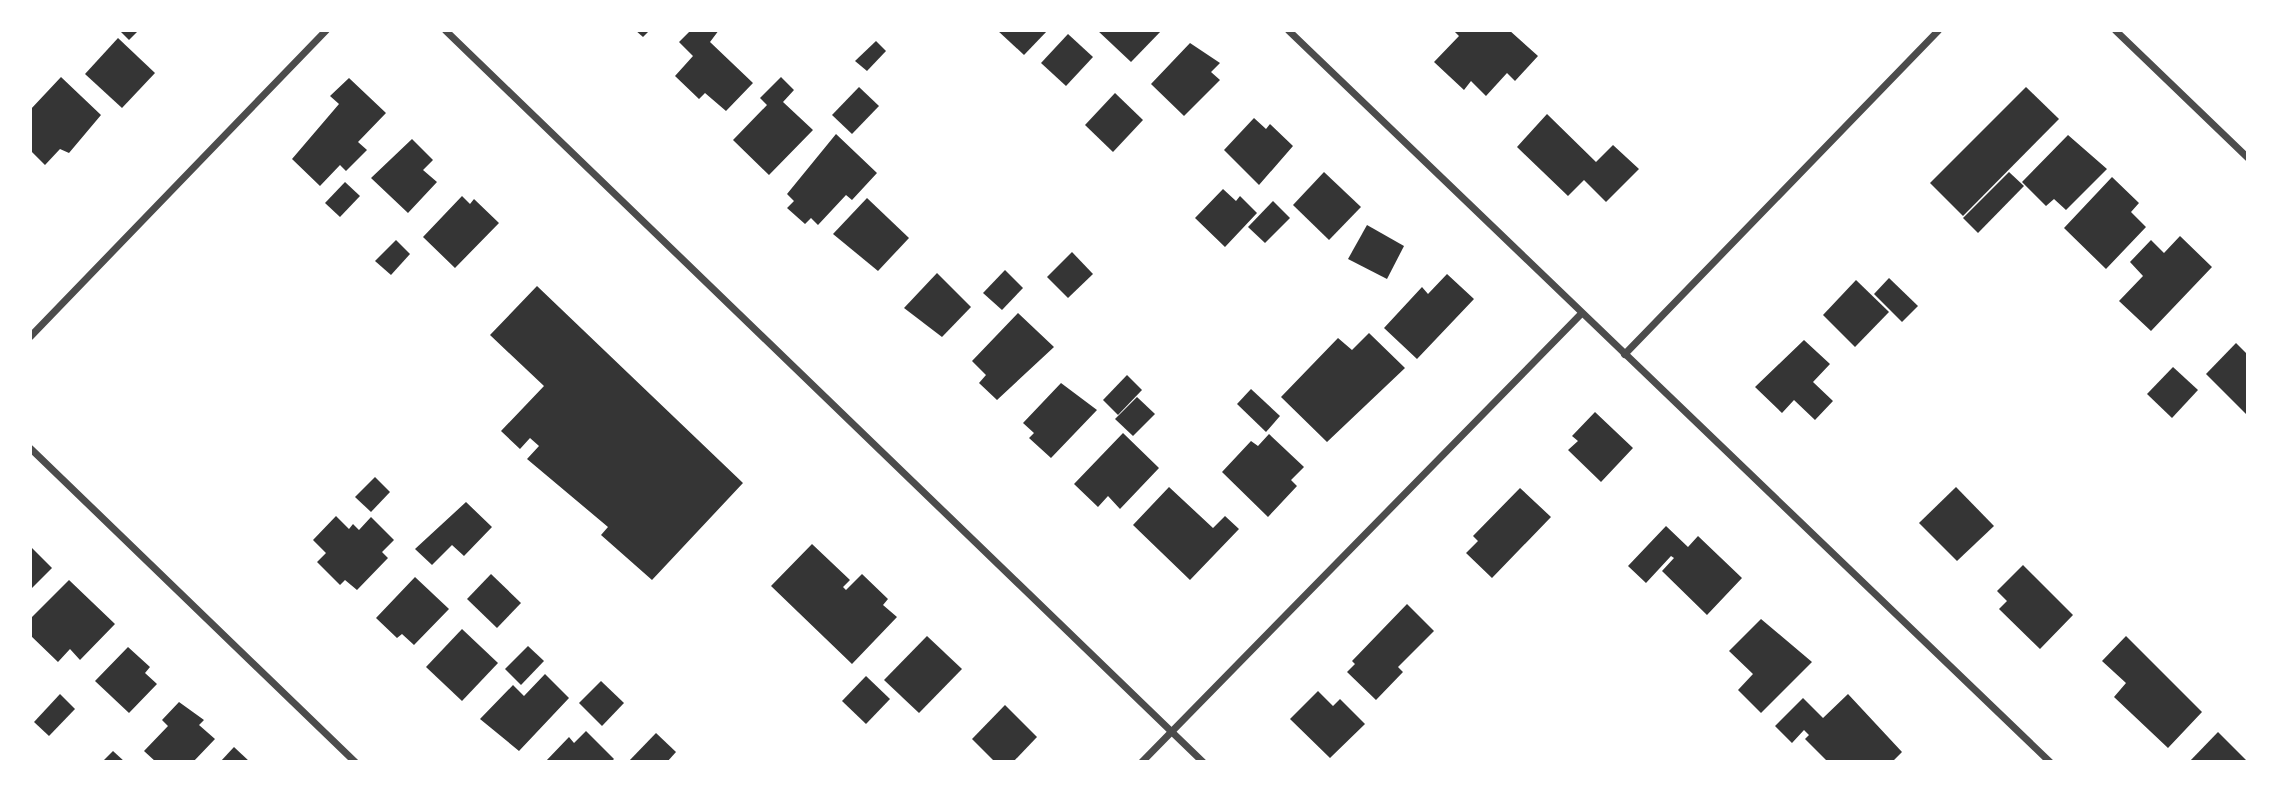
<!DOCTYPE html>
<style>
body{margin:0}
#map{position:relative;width:2278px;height:792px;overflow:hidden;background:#fff;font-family:"PT Sans Narrow",sans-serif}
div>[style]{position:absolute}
.building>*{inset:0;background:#353535}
.minor>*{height:7px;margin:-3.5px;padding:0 3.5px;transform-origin:3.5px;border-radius:3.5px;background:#4c4c4c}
span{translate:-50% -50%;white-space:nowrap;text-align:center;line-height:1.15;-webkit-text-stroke:7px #fff;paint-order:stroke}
.frame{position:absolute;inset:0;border:32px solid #fff;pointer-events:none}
</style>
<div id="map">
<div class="building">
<div style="clip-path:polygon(119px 30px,139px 30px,129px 40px)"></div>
<div style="clip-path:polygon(635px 30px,650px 30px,643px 37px)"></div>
<div style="clip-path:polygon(691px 30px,719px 30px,710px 42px,753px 83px,726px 111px,705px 93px,699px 99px,675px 76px,693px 56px,679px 42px)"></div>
<div style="clip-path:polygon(997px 30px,1048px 30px,1024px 55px)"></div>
<div style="clip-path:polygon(1097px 30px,1162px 30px,1131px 62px)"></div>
<div style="clip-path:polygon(1453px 30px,1509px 30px,1538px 56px,1515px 81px,1507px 73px,1486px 96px,1471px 81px,1464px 90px,1434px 62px,1459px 36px)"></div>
<div style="clip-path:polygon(1068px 34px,1093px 57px,1066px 86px,1041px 63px)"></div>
<div style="clip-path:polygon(118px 38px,155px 73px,122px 108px,85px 74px)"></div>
<div style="clip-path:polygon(876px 41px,886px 51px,867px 71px,855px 61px)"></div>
<div style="clip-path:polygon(1190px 43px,1220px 63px,1211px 72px,1220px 80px,1184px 116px,1151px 84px)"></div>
<div style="clip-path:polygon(61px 77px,101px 115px,69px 153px,60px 149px,45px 165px,30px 150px,30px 110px)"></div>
<div style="clip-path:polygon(781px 77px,794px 90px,783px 102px,813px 130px,769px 175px,733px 140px,767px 105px,760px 98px)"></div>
<div style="clip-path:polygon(349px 78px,386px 113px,358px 142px,367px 150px,346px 171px,340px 165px,320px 186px,292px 159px,339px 104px,330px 96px)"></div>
<div style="clip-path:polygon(859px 87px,879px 106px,852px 134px,832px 115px)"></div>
<div style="clip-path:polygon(2026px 87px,2059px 119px,1963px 216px,1930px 183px)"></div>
<div style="clip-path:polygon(1115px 93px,1143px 120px,1113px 152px,1085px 125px)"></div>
<div style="clip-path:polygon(1547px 114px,1596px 162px,1613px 145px,1639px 169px,1606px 202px,1584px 180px,1568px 196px,1517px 147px)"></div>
<div style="clip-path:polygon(1254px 118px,1266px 129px,1270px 124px,1293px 146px,1259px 185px,1224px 150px)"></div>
<div style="clip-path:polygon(836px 134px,877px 173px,852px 200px,846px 195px,818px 225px,811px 218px,805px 224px,787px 208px,794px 201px,787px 194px)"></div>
<div style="clip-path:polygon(2068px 135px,2107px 169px,2066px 210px,2054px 199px,2046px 206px,2022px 182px)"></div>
<div style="clip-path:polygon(412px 139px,433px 160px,423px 170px,437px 182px,408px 213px,371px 178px)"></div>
<div style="clip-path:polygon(1324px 172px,1361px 207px,1329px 240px,1293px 205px)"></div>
<div style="clip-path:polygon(2009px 172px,2024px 186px,1978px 233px,1963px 218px)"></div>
<div style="clip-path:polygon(2112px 177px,2139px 203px,2131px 212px,2146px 227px,2106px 269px,2064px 228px)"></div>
<div style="clip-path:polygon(345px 182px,360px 196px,340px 217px,325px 203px)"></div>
<div style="clip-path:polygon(1223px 189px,1236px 201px,1240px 196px,1257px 213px,1225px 247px,1195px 218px)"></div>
<div style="clip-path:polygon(462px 196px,470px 204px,474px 199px,499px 223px,455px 268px,423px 237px)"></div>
<div style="clip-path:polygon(867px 198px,909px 238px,878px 271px,833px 234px)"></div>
<div style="clip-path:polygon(1273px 201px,1290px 218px,1265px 243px,1248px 227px)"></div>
<div style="clip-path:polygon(1367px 225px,1404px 246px,1387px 279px,1348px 259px)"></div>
<div style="clip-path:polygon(2180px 236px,2212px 267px,2151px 331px,2119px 301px,2143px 276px,2130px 262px,2151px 240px,2164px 253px)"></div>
<div style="clip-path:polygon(396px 240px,410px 254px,391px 275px,375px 261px)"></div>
<div style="clip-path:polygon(1072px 252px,1093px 274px,1068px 298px,1047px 277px)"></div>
<div style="clip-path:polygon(1005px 270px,1023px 288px,1002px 310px,983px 293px)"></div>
<div style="clip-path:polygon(937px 273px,971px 307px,942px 337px,904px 308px)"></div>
<div style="clip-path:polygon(1447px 274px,1474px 299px,1417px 359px,1384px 328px,1422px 287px,1428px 294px)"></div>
<div style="clip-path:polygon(1889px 278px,1918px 306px,1902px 322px,1874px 294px)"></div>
<div style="clip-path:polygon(1856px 280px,1889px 312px,1855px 347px,1823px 315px)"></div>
<div style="clip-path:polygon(537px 286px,743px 483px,652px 580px,601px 535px,608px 527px,527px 459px,539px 446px,530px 438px,520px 449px,501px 431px,544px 386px,490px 335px)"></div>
<div style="clip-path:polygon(1018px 313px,1054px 347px,997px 400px,979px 383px,986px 375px,972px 361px)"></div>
<div style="clip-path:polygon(1369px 333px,1405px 368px,1327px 442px,1281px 397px,1338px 338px,1352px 350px)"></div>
<div style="clip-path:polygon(1804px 340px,1830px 364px,1813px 382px,1833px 401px,1815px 420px,1794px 400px,1782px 413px,1755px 387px)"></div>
<div style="clip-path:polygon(2236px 343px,2248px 355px,2248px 416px,2206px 374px)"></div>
<div style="clip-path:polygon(2173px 367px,2198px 390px,2172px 418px,2147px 394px)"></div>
<div style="clip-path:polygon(1127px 375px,1142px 390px,1118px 415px,1103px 400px)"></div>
<div style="clip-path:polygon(1061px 383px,1097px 410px,1051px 458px,1029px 438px,1034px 433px,1023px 423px)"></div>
<div style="clip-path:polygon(1251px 389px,1280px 416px,1266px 432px,1237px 404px)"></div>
<div style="clip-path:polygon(1137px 397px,1155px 414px,1133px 436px,1115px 419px)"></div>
<div style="clip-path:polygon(1595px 412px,1633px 448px,1601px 482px,1568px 450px,1578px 441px,1572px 436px)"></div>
<div style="clip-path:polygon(1123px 433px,1159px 468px,1120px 509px,1108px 496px,1098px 507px,1074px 484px)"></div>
<div style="clip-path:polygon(1269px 434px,1304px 467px,1291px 480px,1297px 486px,1268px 517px,1222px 472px,1251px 441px,1258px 446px)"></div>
<div style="clip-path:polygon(375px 477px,390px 492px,371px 512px,355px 497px)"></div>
<div style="clip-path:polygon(1169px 487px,1213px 528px,1225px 516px,1239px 529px,1190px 580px,1133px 525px)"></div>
<div style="clip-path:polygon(1956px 487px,1994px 526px,1957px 561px,1919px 523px)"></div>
<div style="clip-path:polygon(1520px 488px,1551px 517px,1492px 578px,1466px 553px,1478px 541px,1473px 536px)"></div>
<div style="clip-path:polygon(466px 502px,492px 527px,464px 556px,452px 545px,432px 565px,415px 549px)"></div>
<div style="clip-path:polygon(336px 516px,349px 529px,353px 524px,359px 530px,371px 517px,394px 540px,382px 552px,388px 558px,357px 590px,345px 580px,340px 585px,317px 562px,326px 553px,313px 540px)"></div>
<div style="clip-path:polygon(1666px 526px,1688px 547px,1698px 536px,1742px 578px,1707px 615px,1662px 571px,1674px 558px,1671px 556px,1646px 583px,1628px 566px)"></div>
<div style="clip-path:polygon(812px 544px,850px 580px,843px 587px,846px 590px,862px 574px,888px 599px,883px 605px,897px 617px,852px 664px,771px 586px)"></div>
<div style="clip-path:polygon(30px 546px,52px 568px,30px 590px)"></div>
<div style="clip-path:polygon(2023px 565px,2073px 615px,2040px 649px,1999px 609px,2007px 601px,1997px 591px)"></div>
<div style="clip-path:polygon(491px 574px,521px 603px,497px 628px,467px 599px)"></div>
<div style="clip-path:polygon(415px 577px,449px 609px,414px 645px,402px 634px,397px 638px,376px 618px)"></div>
<div style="clip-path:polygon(69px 580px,115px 624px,80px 660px,70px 649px,58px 662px,30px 635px,30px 619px)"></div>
<div style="clip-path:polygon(1407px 604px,1434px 631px,1398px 667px,1403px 672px,1376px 700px,1347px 672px,1355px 664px,1352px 661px)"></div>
<div style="clip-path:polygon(1761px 619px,1812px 662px,1761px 713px,1738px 690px,1753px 674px,1729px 651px)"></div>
<div style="clip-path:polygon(462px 629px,498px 663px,462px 701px,426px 667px)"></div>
<div style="clip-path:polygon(927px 636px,962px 669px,919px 713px,884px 680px)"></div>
<div style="clip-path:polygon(2126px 636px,2202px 712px,2168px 748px,2114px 697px,2126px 683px,2102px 661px)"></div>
<div style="clip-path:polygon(528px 646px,544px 661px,521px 685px,505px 669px)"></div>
<div style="clip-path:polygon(128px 647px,150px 667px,145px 673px,157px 684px,129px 713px,95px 681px)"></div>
<div style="clip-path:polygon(545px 674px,569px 698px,519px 751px,480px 719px,513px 685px,524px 696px)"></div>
<div style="clip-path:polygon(866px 676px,890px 699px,866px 724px,842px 701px)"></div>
<div style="clip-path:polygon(601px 681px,624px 703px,602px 726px,579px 703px)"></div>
<div style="clip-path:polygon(1318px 691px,1333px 706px,1340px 699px,1365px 724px,1330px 758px,1290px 719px)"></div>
<div style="clip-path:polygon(60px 694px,75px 709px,49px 736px,34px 722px)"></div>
<div style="clip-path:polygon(1848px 694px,1902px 752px,1892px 762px,1828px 762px,1805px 739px,1809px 735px,1804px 730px,1792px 743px,1775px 726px,1803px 698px,1823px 718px)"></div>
<div style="clip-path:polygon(179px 702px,204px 720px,199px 725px,215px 739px,193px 762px,156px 762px,144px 751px,168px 726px,162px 720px)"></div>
<div style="clip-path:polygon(1005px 705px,1037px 737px,1013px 762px,995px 762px,972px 739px)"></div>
<div style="clip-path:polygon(586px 731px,614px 759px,611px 762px,545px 762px,569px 737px,574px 743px)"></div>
<div style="clip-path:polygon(2218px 732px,2248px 762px,2189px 762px)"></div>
<div style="clip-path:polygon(656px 733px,676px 752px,667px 762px,628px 762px)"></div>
<div style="clip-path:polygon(234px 747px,250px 762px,220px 762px)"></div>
<div style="clip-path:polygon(113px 751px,125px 762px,102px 762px)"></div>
</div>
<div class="minor">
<div style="left:445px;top:30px;width:1054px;rotate:44deg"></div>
<div style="left:1288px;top:30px;width:1057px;rotate:43.85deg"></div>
<div style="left:2115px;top:30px;width:185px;rotate:43.9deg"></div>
<div style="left:30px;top:336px;width:426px;rotate:-46deg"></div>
<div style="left:1624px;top:354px;width:451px;rotate:-45.9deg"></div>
<div style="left:30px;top:448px;width:452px;rotate:44deg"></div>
<div style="left:1141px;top:762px;width:629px;rotate:-45.58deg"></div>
</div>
<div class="frame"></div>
</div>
